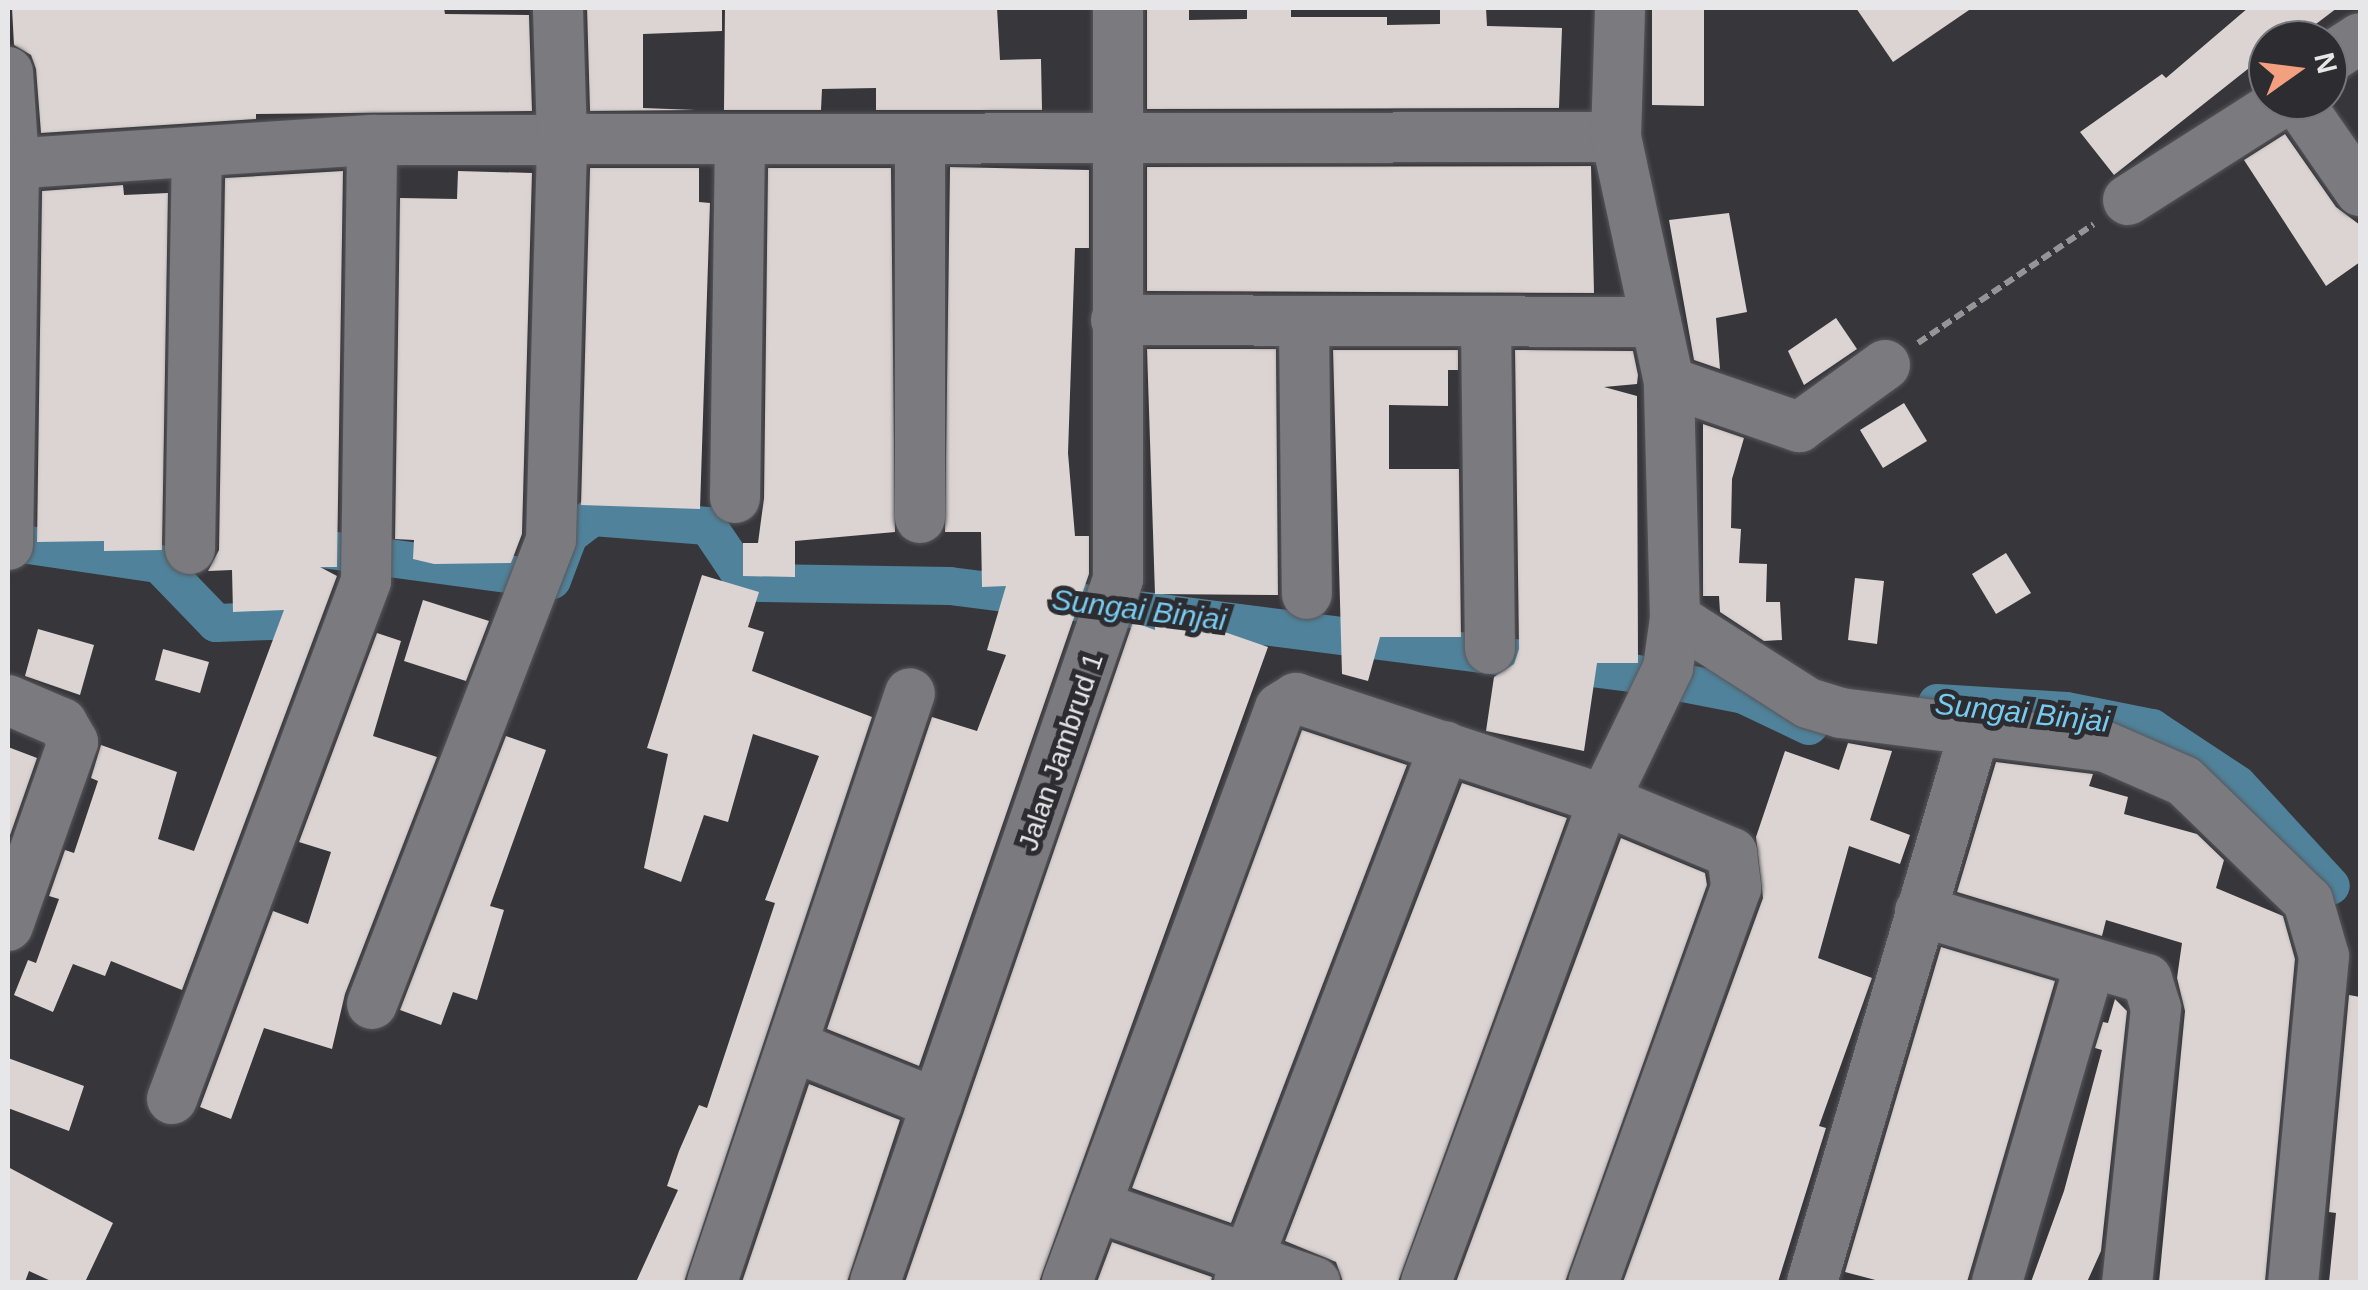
<!DOCTYPE html>
<style>
body{margin:0}
#map{position:relative;width:2368px;height:1290px;overflow:hidden;background:#37373b;font-family:Helvetica,sans-serif}
div>[style]{position:absolute}
.canal>*{height:38px;margin:-19px;padding:0 19px;transform-origin:19px;border-radius:19px;background:#50839b}
.building>*{inset:0;background:#dbd4d2}
.path>*{height:6px;margin-top:-3px;transform-origin:0;background:repeating-linear-gradient(90deg,#959598 0 10px,transparent 0 15px)}
.roads{filter:drop-shadow(0 0 2px #56565b) drop-shadow(0 0 2px #56565b)}
.minor>*{height:50px;margin:-25px;padding:0 25px;transform-origin:25px;border-radius:25px;background:#7a7a7f}
span{translate:-50% -50%;white-space:nowrap;text-align:center;line-height:1.15;-webkit-text-stroke:10px #2d2d31;paint-order:stroke}
.street-label{font-size:28px;color:#e7e7ea}
.water-label{font-size:30px;color:#78cbf0;font-style:italic}
.frame{position:absolute;inset:0;border:10px solid #e7e7ea;pointer-events:none}
.north{position:absolute;left:2248px;top:20px;width:100px;height:100px;box-sizing:border-box;background:#2d2d31;border:2px solid #77777b;border-radius:50%;rotate:76deg;font-size:28px;font-weight:700;line-height:40px;text-align:center;color:#e7e7ea}
.north::after{content:'';display:block;margin:auto;width:35px;height:45px;background:#f2a07f;clip-path:polygon(50% 0,100% 100%,50% 72%,0 100%)}
</style>
<div id="map">
<div class="canal">
<div style="left:8px;top:542px;width:153px;rotate:8.3deg"></div>
<div style="left:159px;top:564px;width:82px;rotate:46deg"></div>
<div style="left:216px;top:623px;width:54px;rotate:-2.1deg"></div>
<div style="left:270px;top:621px;width:69px;rotate:-67.9deg"></div>
<div style="left:296px;top:557px;width:21px;rotate:-25deg"></div>
<div style="left:315px;top:548px;width:239px;rotate:7.7deg"></div>
<div style="left:552px;top:580px;width:48px;rotate:-69.3deg"></div>
<div style="left:569px;top:535px;width:30px;rotate:-37deg"></div>
<div style="left:593px;top:517px;width:115px;rotate:4.5deg"></div>
<div style="left:708px;top:526px;width:52px;rotate:56deg"></div>
<div style="left:737px;top:569px;width:28px;rotate:30deg"></div>
<div style="left:761px;top:583px;width:189px;rotate:0.9deg"></div>
<div style="left:950px;top:586px;width:688px;rotate:7.27deg"></div>
<div style="left:1632px;top:673px;width:114px;rotate:11.1deg"></div>
<div style="left:1744px;top:695px;width:72px;rotate:25.5deg"></div>
<div style="left:1937px;top:703px;width:129px;rotate:3.5deg"></div>
<div style="left:2066px;top:711px;width:88px;rotate:11.2deg"></div>
<div style="left:2152px;top:728px;width:103px;rotate:33.5deg"></div>
<div style="left:2238px;top:785px;width:137px;rotate:47.4deg"></div>
</div>
<div class="building">
<div style="clip-path:polygon(12px 8px,444px 8px,445px 14px,529px 15px,532px 111px,256px 114px,256px 119px,41px 133px,36px 69px,31px 55px,14px 45px)"></div>
<div style="clip-path:polygon(587px 8px,722px 8px,722px 31px,643px 34px,643px 108px,696px 110px,590px 111px)"></div>
<div style="clip-path:polygon(725px 8px,997px 8px,1000px 60px,1041px 59px,1042px 110px,876px 110px,876px 88px,822px 89px,821px 110px,724px 110px)"></div>
<div style="clip-path:polygon(1147px 8px,1189px 8px,1189px 20px,1247px 19px,1247px 8px,1291px 8px,1291px 17px,1387px 17px,1387px 25px,1440px 24px,1440px 8px,1486px 8px,1487px 26px,1562px 28px,1559px 108px,1147px 109px)"></div>
<div style="clip-path:polygon(1652px 8px,1704px 8px,1704px 106px,1652px 105px)"></div>
<div style="clip-path:polygon(1856px 8px,1972px 8px,1893px 62px)"></div>
<div style="clip-path:polygon(2248px 8px,2337px 8px,2295px 40px,2268px 40px,2268px 53px,2114px 175px,2080px 132px,2162px 74px,2166px 78px)"></div>
<div style="clip-path:polygon(2285px 134px,2336px 207px,2360px 225px,2360px 262px,2326px 286px,2244px 160px)"></div>
<div style="clip-path:polygon(1591px 166px,1594px 293px,1147px 291px,1147px 167px)"></div>
<div style="clip-path:polygon(950px 167px,1089px 170px,1089px 248px,1075px 248px,1068px 453px,1075px 536px,1089px 536px,1089px 574px,919px 1066px,827px 1029px,932px 717px,977px 731px,1006px 655px,987px 650px,1006px 586px,982px 587px,981px 532px,945px 532px)"></div>
<div style="clip-path:polygon(590px 168px,699px 168px,699px 202px,710px 203px,700px 509px,581px 505px)"></div>
<div style="clip-path:polygon(768px 168px,891px 168px,895px 532px,795px 541px,795px 577px,743px 576px,743px 543px,758px 543px,764px 498px)"></div>
<div style="clip-path:polygon(343px 171px,337px 567px,320px 567px,337px 576px,182px 990px,111px 961px,105px 976px,73px 964px,53px 1012px,14px 995px,28px 960px,36px 963px,59px 899px,49px 896px,65px 850px,74px 853px,98px 781px,91px 778px,101px 745px,177px 772px,158px 839px,194px 851px,284px 610px,233px 612px,232px 570px,208px 571px,219px 550px,225px 178px)"></div>
<div style="clip-path:polygon(458px 171px,532px 173px,522px 534px,511px 563px,434px 564px,413px 559px,414px 540px,395px 539px,400px 198px,457px 199px)"></div>
<div style="clip-path:polygon(123px 185px,124px 195px,168px 193px,162px 550px,104px 551px,104px 541px,37px 542px,42px 191px)"></div>
<div style="clip-path:polygon(1729px 213px,1747px 312px,1716px 318px,1720px 369px,1694px 360px,1669px 220px)"></div>
<div style="clip-path:polygon(1836px 318px,1857px 349px,1804px 385px,1788px 351px)"></div>
<div style="clip-path:polygon(1147px 349px,1276px 349px,1278px 595px,1155px 594px)"></div>
<div style="clip-path:polygon(1333px 350px,1458px 350px,1458px 370px,1448px 370px,1448px 406px,1389px 405px,1389px 469px,1459px 469px,1461px 637px,1380px 637px,1368px 681px,1342px 674px)"></div>
<div style="clip-path:polygon(1515px 350px,1633px 351px,1638px 375px,1637px 384px,1604px 387px,1637px 396px,1638px 663px,1597px 663px,1584px 751px,1486px 731px,1494px 677px,1514px 664px,1519px 649px)"></div>
<div style="clip-path:polygon(1904px 403px,1927px 441px,1883px 468px,1860px 430px)"></div>
<div style="clip-path:polygon(1703px 424px,1744px 438px,1732px 479px,1731px 528px,1741px 529px,1739px 563px,1767px 564px,1766px 602px,1780px 602px,1782px 640px,1764px 641px,1720px 612px,1719px 596px,1703px 596px)"></div>
<div style="clip-path:polygon(2006px 553px,2031px 593px,1996px 614px,1972px 574px)"></div>
<div style="clip-path:polygon(702px 575px,759px 592px,748px 627px,764px 632px,752px 671px,872px 717px,684px 1282px,636px 1282px,678px 1190px,667px 1186px,679px 1151px,699px 1105px,707px 1108px,775px 903px,765px 900px,819px 756px,753px 734px,728px 822px,704px 815px,681px 882px,644px 868px,668px 754px,647px 748px)"></div>
<div style="clip-path:polygon(1855px 578px,1884px 581px,1877px 644px,1848px 640px)"></div>
<div style="clip-path:polygon(423px 600px,489px 621px,466px 681px,404px 661px)"></div>
<div style="clip-path:polygon(1155px 608px,1268px 647px,1039px 1282px,905px 1282px,1133px 622px,1155px 630px)"></div>
<div style="clip-path:polygon(38px 629px,94px 645px,80px 695px,25px 676px)"></div>
<div style="clip-path:polygon(377px 633px,401px 641px,373px 736px,437px 757px,345px 994px,332px 1049px,264px 1028px,231px 1119px,200px 1107px,273px 911px,308px 924px,331px 852px,299px 842px)"></div>
<div style="clip-path:polygon(163px 649px,209px 662px,200px 693px,155px 680px)"></div>
<div style="clip-path:polygon(1302px 730px,1407px 765px,1231px 1223px,1132px 1188px)"></div>
<div style="clip-path:polygon(506px 736px,546px 750px,490px 906px,504px 910px,477px 1000px,453px 992px,441px 1025px,400px 1010px)"></div>
<div style="clip-path:polygon(1848px 743px,1892px 751px,1870px 820px,1910px 835px,1900px 864px,1849px 846px,1818px 958px,1872px 978px,1819px 1126px,1826px 1128px,1778px 1282px,1623px 1282px,1763px 898px,1756px 837px,1785px 751px,1839px 770px)"></div>
<div style="clip-path:polygon(8px 747px,37px 758px,8px 841px)"></div>
<div style="clip-path:polygon(1996px 762px,2093px 774px,2089px 786px,2128px 797px,2124px 814px,2197px 834px,2224px 860px,2216px 888px,2283px 916px,2295px 959px,2265px 1282px,2159px 1282px,2185px 1011px,2177px 978px,2182px 943px,2106px 920px,2102px 936px,1957px 892px)"></div>
<div style="clip-path:polygon(1462px 783px,1567px 818px,1398px 1282px,1343px 1282px,1336px 1262px,1285px 1241px)"></div>
<div style="clip-path:polygon(1621px 838px,1705px 873px,1707px 885px,1565px 1282px,1456px 1282px)"></div>
<div style="clip-path:polygon(1941px 947px,2055px 981px,1967px 1282px,1883px 1282px,1845px 1272px)"></div>
<div style="clip-path:polygon(2349px 995px,2360px 997px,2360px 1282px,2329px 1282px,2336px 1213px,2329px 1212px)"></div>
<div style="clip-path:polygon(2115px 999px,2127px 1011px,2101px 1251px,2087px 1282px,2031px 1282px,2064px 1191px,2102px 1050px,2095px 1048px,2103px 1022px,2108px 1023px)"></div>
<div style="clip-path:polygon(8px 1058px,84px 1086px,69px 1131px,8px 1108px)"></div>
<div style="clip-path:polygon(809px 1084px,900px 1120px,847px 1282px,742px 1282px)"></div>
<div style="clip-path:polygon(8px 1167px,113px 1223px,85px 1282px,53px 1282px,29px 1271px,25px 1282px,8px 1282px)"></div>
<div style="clip-path:polygon(1112px 1242px,1212px 1277px,1211px 1282px,1097px 1282px)"></div>
</div>
<div class="path">
<div style="left:1918px;top:343px;width:212px;rotate:-34.1deg"></div>
</div>
<div class="roads">
<div class="minor">
<div style="left:2328px;top:59px;width:38px;rotate:-33deg"></div>
<div style="left:8px;top:72px;width:92px;rotate:86.3deg"></div>
<div style="left:14px;top:164px;width:381px;rotate:90.9deg"></div>
<div style="left:2297px;top:100px;width:111px;rotate:55.3deg"></div>
<div style="left:8px;top:164px;width:365px;rotate:-3.8deg"></div>
<div style="left:372px;top:140px;width:1244px;rotate:-0.14deg"></div>
<div style="left:2128px;top:200px;width:186px;rotate:-32.5deg"></div>
<div style="left:1116px;top:320px;width:540px;rotate:0.21deg"></div>
<div style="left:1304px;top:322px;width:272px;rotate:89.4deg"></div>
<div style="left:1486px;top:324px;width:325px;rotate:89.3deg"></div>
<div style="left:1669px;top:382px;width:138px;rotate:19.1deg"></div>
<div style="left:1799px;top:427px;width:106px;rotate:-35.8deg"></div>
<div style="left:735px;top:498px;width:359px;rotate:-89.2deg"></div>
<div style="left:920px;top:518px;width:379px;rotate:-90deg"></div>
<div style="left:190px;top:549px;width:396px;rotate:-89deg"></div>
<div style="left:1675px;top:618px;width:158px;rotate:32.6deg"></div>
<div style="left:1808px;top:703px;width:34px;rotate:17deg"></div>
<div style="left:1841px;top:713px;width:267px;rotate:7.3deg"></div>
<div style="left:2106px;top:747px;width:85px;rotate:23.6deg"></div>
<div style="left:2184px;top:781px;width:173px;rotate:44.1deg"></div>
<div style="left:2308px;top:901px;width:57px;rotate:73.8deg"></div>
<div style="left:2324px;top:956px;width:327px;rotate:95.4deg"></div>
<div style="left:8px;top:700px;width:59px;rotate:23.1deg"></div>
<div style="left:62px;top:723px;width:22px;rotate:60deg"></div>
<div style="left:73px;top:742px;width:195px;rotate:109.5deg"></div>
<div style="left:1920px;top:911px;width:237px;rotate:16.7deg"></div>
<div style="left:2147px;top:979px;width:30px;rotate:73deg"></div>
<div style="left:2156px;top:1008px;width:276px;rotate:96deg"></div>
<div style="left:372px;top:1004px;width:497px;rotate:-68.9deg"></div>
<div style="left:551px;top:540px;width:402px;rotate:-88.4deg"></div>
<div style="left:562px;top:138px;width:130px;rotate:-91.8deg"></div>
<div style="left:795px;top:1047px;width:153px;rotate:21.9deg"></div>
<div style="left:172px;top:1099px;width:553px;rotate:-69.47deg"></div>
<div style="left:366px;top:581px;width:441px;rotate:-89.2deg"></div>
<div style="left:1095px;top:1206px;width:233px;rotate:19.1deg"></div>
<div style="left:712px;top:1282px;width:621px;rotate:-71.42deg"></div>
<div style="left:875px;top:1282px;width:744px;rotate:-70.93deg"></div>
<div style="left:1118px;top:579px;width:571px;rotate:-90deg"></div>
<div style="left:1067px;top:1282px;width:612px;rotate:-69.64deg"></div>
<div style="left:1280px;top:708px;width:19px;rotate:-32deg"></div>
<div style="left:1296px;top:698px;width:324px;rotate:18.3deg"></div>
<div style="left:1604px;top:800px;width:139px;rotate:22.5deg"></div>
<div style="left:1732px;top:853px;width:35px;rotate:83deg"></div>
<div style="left:1736px;top:888px;width:419px;rotate:109.9deg"></div>
<div style="left:1239px;top:1282px;width:574px;rotate:-68.98deg"></div>
<div style="left:1426px;top:1282px;width:514px;rotate:-69.73deg"></div>
<div style="left:1604px;top:800px;width:147px;rotate:-64.1deg"></div>
<div style="left:1668px;top:668px;width:50px;rotate:-82deg"></div>
<div style="left:1675px;top:618px;width:236px;rotate:-91.5deg"></div>
<div style="left:1669px;top:382px;width:251px;rotate:-102.2deg"></div>
<div style="left:1616px;top:137px;width:129px;rotate:-88.2deg"></div>
<div style="left:1812px;top:1282px;width:576px;rotate:-73.55deg"></div>
<div style="left:1997px;top:1282px;width:332px;rotate:-73.7deg"></div>
</div>
</div>
<div class="street-label">
<span style="left:1061px;top:752px;rotate:-71deg">Jalan Jambrud 1</span>
</div>
<div class="water-label">
<span style="left:1139px;top:610px;rotate:7deg">Sungai Binjai</span>
<span style="left:2022px;top:713px;rotate:6deg">Sungai Binjai</span>
</div>
<div class="frame"></div>
<div class="north">N</div>
</div>
